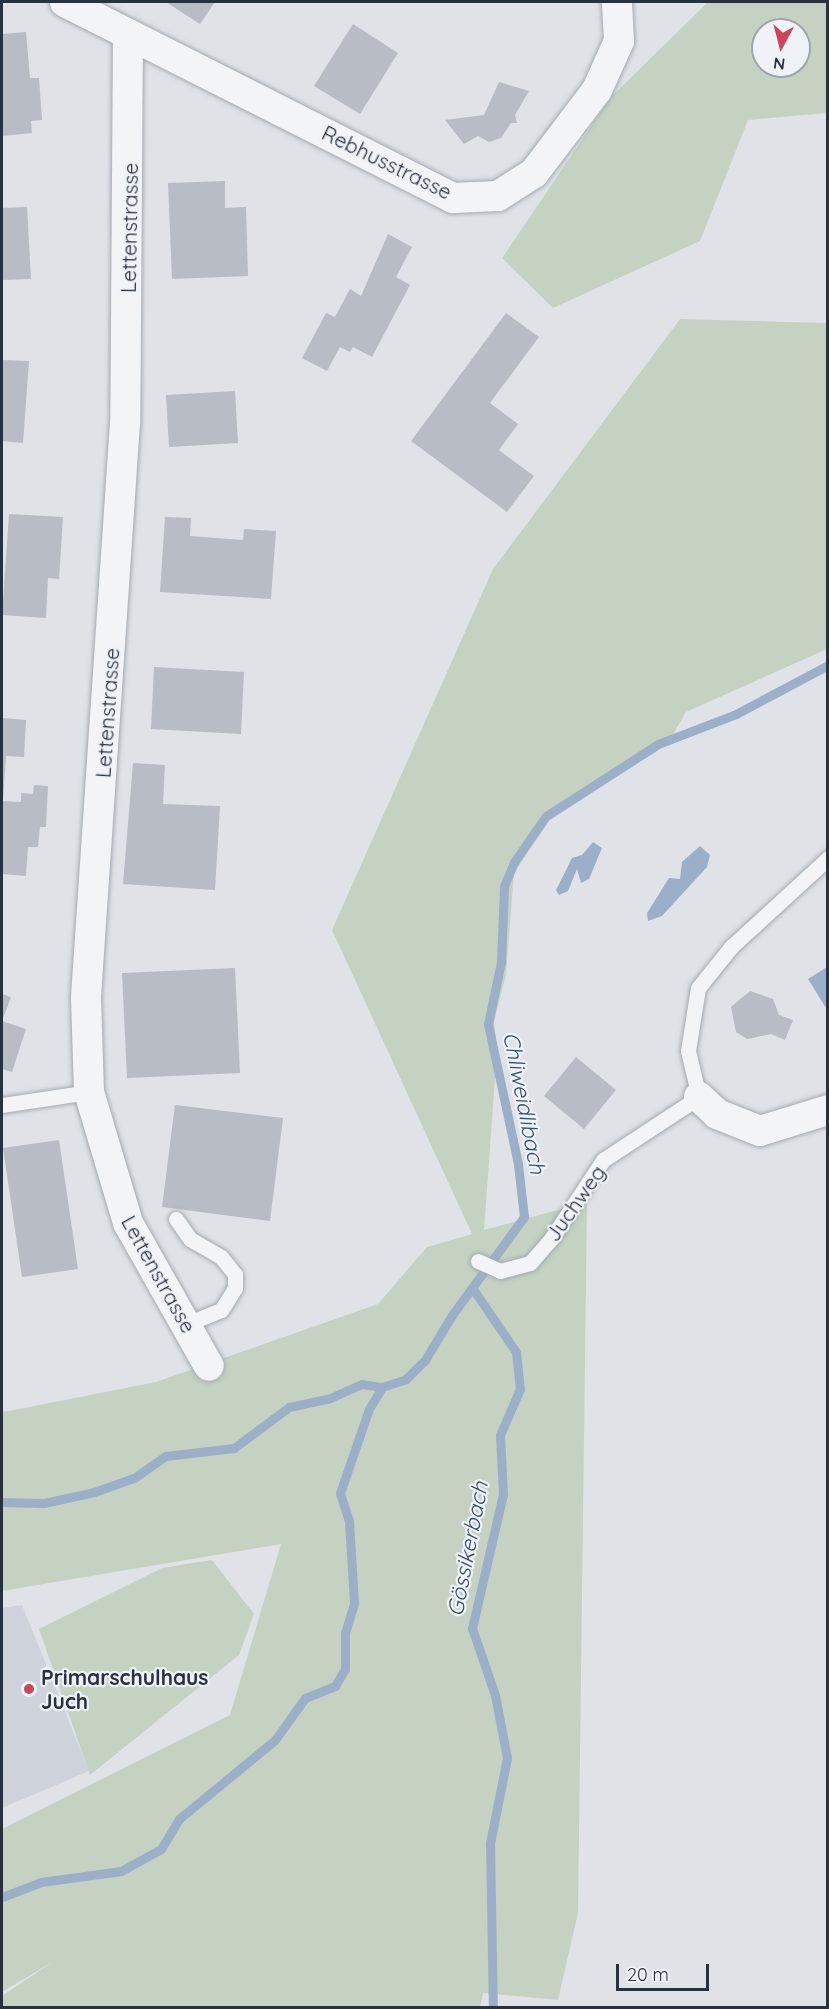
<!DOCTYPE html>
<meta charset="utf-8">
<style>
body{margin:0}
#map{position:relative;width:829px;height:2009px;overflow:hidden;background:#dfe3e8;font-family:Quicksand,sans-serif}
div>[style]{position:absolute}
.built>*{inset:0;background:#ced2da}
.green>*{inset:0;background:#c5d2c1}
.water>*{inset:0;background:#9bb0c8}
.stream>*{height:9px;margin:-4.5px;padding:0 4.5px;transform-origin:4.5px;border-radius:4.5px;background:#9bb0c8}
.building>*{inset:0;background:#b7bcc5}
.roads{filter:drop-shadow(0 0 2px #a4aab2) drop-shadow(0 0 2px #a4aab2)}
.service>*{height:15px;margin:-7.5px;padding:0 7.5px;transform-origin:7.5px;border-radius:7.5px;background:#f2f4f7}
.minor>*{height:30px;margin:-15px;padding:0 15px;transform-origin:15px;border-radius:15px;background:#f2f4f7}
.dots>*{width:16px;height:16px;translate:-50% -50%;box-sizing:border-box;border:3px solid #eff2f6;border-radius:50%}
span{translate:-50% -50%;white-space:nowrap;text-align:center;line-height:1.15;-webkit-text-stroke:4.5px #eff2f6;paint-order:stroke}
.street-label{font-size:21px;color:#28313f}
.poi-label{font-size:21px;color:#28313f;font-weight:700}
.left{translate:0 -50%;text-align:left}
.water-label{font-size:22px;color:#334f73;font-style:italic}
.frame{position:absolute;inset:0;border:3px solid #28313f;pointer-events:none}
.north{position:absolute;left:751px;top:18px;width:60px;height:60px;box-sizing:border-box;background:#eff2f6;border:2px solid #9fa5ad;border-radius:50%;rotate:187deg;font-size:16px;font-weight:700;line-height:24px;text-align:center;color:#28313f}
.north::after{content:'';display:block;margin:auto;width:21px;height:27px;background:#cc4658;clip-path:polygon(50% 0,100% 100%,50% 72%,0 100%)}
.scale{position:absolute;left:616px;top:1964px;width:93px;height:27px;box-sizing:border-box;border:3px solid #28313f;border-top:0;padding-left:8px;font-size:18px;line-height:21px;white-space:nowrap;color:#28313f;-webkit-text-stroke:4px #eff2f6;paint-order:stroke}
</style>
<div id="map">
<div class="built">
<div style="clip-path:polygon(22px 1605px,89px 1771px,2px 1808px,2px 1608px)"></div>
</div>
<div class="green">
<div style="clip-path:polygon(evenodd,708px 2px,827px 2px,827px 113px,748px 120px,700px 241px,553px 308px,502px 258px,611px 97px,708px 2px,763px 30px,799px 30px,799px 66px,763px 66px,763px 30px)"></div>
<div style="clip-path:polygon(680px 319px,827px 323px,827px 649px,686px 712px,668px 743px,549px 821px,514px 873px,506px 975px,494px 1022px,497px 1051px,484px 1230px,587px 1202px,578px 1913px,558px 2000px,483px 1993px,480px 2008px,2px 2007px,2px 1996px,54px 1961px,2px 1992px,2px 1829px,230px 1715px,281px 1544px,2px 1591px,2px 1407px,4px 1412px,156px 1382px,378px 1304px,427px 1247px,472px 1234px,332px 930px,493px 569px)"></div>
<div style="clip-path:polygon(212px 1560px,254px 1614px,239px 1655px,90px 1775px,39px 1629px,162px 1568px)"></div>
</div>
<div class="water">
<div style="clip-path:polygon(593px 842px,602px 848px,589px 879px,581px 883px,577px 869px,568px 891px,559px 895px,556px 890px,572px 858px,582px 855px)"></div>
<div style="clip-path:polygon(700px 846px,710px 855px,707px 867px,662px 916px,648px 921px,647px 913px,669px 878px,680px 879px,682px 862px)"></div>
<div style="clip-path:polygon(827px 967px,828px 1007px,826px 1008px,808px 979px)"></div>
</div>
<div class="stream">
<div style="left:473px;top:1289px;width:76px;rotate:55.7deg"></div>
<div style="left:516px;top:1352px;width:37px;rotate:84deg"></div>
<div style="left:520px;top:1389px;width:50px;rotate:113.5deg"></div>
<div style="left:500px;top:1435px;width:59px;rotate:87.1deg"></div>
<div style="left:503px;top:1494px;width:138px;rotate:103deg"></div>
<div style="left:472px;top:1628px;width:71px;rotate:71.1deg"></div>
<div style="left:495px;top:1695px;width:64px;rotate:79.2deg"></div>
<div style="left:507px;top:1758px;width:87px;rotate:101.3deg"></div>
<div style="left:490px;top:1843px;width:165px;rotate:89deg"></div>
<div style="left:2px;top:1502px;width:42px;rotate:1.4deg"></div>
<div style="left:44px;top:1503px;width:51px;rotate:-12.4deg"></div>
<div style="left:94px;top:1492px;width:42px;rotate:-19.3deg"></div>
<div style="left:134px;top:1478px;width:39px;rotate:-35deg"></div>
<div style="left:166px;top:1456px;width:68px;rotate:-6.7deg"></div>
<div style="left:234px;top:1448px;width:69px;rotate:-36.7deg"></div>
<div style="left:289px;top:1407px;width:40px;rotate:-12deg"></div>
<div style="left:328px;top:1399px;width:37px;rotate:-24deg"></div>
<div style="left:362px;top:1384px;width:20px;rotate:9deg"></div>
<div style="left:382px;top:1387px;width:25px;rotate:-18deg"></div>
<div style="left:406px;top:1379px;width:27px;rotate:-45deg"></div>
<div style="left:425px;top:1360px;width:52px;rotate:-59deg"></div>
<div style="left:452px;top:1315px;width:122px;rotate:-53.7deg"></div>
<div style="left:524px;top:1217px;width:53px;rotate:-96.5deg"></div>
<div style="left:518px;top:1164px;width:143px;rotate:-102.1deg"></div>
<div style="left:488px;top:1024px;width:63px;rotate:-78.2deg"></div>
<div style="left:501px;top:962px;width:76px;rotate:-87.7deg"></div>
<div style="left:504px;top:886px;width:26px;rotate:-67deg"></div>
<div style="left:514px;top:862px;width:56px;rotate:-55.2deg"></div>
<div style="left:546px;top:816px;width:133px;rotate:-32.7deg"></div>
<div style="left:658px;top:744px;width:84px;rotate:-21deg"></div>
<div style="left:736px;top:714px;width:104px;rotate:-28deg"></div>
<div style="left:2px;top:1897px;width:42px;rotate:-21deg"></div>
<div style="left:41px;top:1882px;width:81px;rotate:-7.8deg"></div>
<div style="left:121px;top:1871px;width:46px;rotate:-28.8deg"></div>
<div style="left:161px;top:1849px;width:35px;rotate:-59deg"></div>
<div style="left:179px;top:1819px;width:124px;rotate:-39.5deg"></div>
<div style="left:275px;top:1740px;width:52px;rotate:-54.5deg"></div>
<div style="left:305px;top:1698px;width:32px;rotate:-22deg"></div>
<div style="left:335px;top:1686px;width:20px;rotate:-60deg"></div>
<div style="left:345px;top:1669px;width:36px;rotate:-90deg"></div>
<div style="left:345px;top:1633px;width:31px;rotate:-73deg"></div>
<div style="left:354px;top:1603px;width:82px;rotate:-93.5deg"></div>
<div style="left:349px;top:1521px;width:29px;rotate:-108deg"></div>
<div style="left:340px;top:1493px;width:89px;rotate:-71deg"></div>
<div style="left:369px;top:1409px;width:26px;rotate:-59deg"></div>
</div>
<div class="building">
<div style="clip-path:polygon(166px 2px,215px 2px,200px 24px)"></div>
<div style="clip-path:polygon(353px 24px,398px 53px,360px 114px,314px 86px)"></div>
<div style="clip-path:polygon(26px 32px,30px 78px,39px 78px,42px 120px,31px 121px,32px 133px,2px 136px,2px 34px)"></div>
<div style="clip-path:polygon(499px 82px,529px 91px,515px 115px,517px 123px,511px 123px,501px 138px,489px 142px,478px 136px,464px 144px,445px 120px,484px 115px)"></div>
<div style="clip-path:polygon(225px 181px,225px 208px,246px 207px,248px 276px,172px 279px,168px 183px)"></div>
<div style="clip-path:polygon(27px 207px,31px 279px,2px 280px,2px 208px)"></div>
<div style="clip-path:polygon(388px 234px,412px 247px,396px 277px,410px 285px,372px 357px,353px 347px,350px 352px,340px 347px,327px 371px,302px 358px,326px 313px,335px 317px,350px 289px,361px 296px)"></div>
<div style="clip-path:polygon(506px 313px,539px 337px,490px 403px,518px 424px,499px 450px,534px 476px,507px 512px,411px 441px)"></div>
<div style="clip-path:polygon(2px 360px,29px 361px,23px 443px,2px 441px)"></div>
<div style="clip-path:polygon(235px 391px,238px 443px,169px 447px,166px 395px)"></div>
<div style="clip-path:polygon(9px 514px,63px 517px,59px 579px,48px 578px,46px 618px,2px 615px)"></div>
<div style="clip-path:polygon(165px 517px,191px 518px,190px 536px,243px 540px,244px 529px,276px 531px,271px 599px,160px 592px)"></div>
<div style="clip-path:polygon(154px 667px,244px 672px,241px 734px,151px 729px)"></div>
<div style="clip-path:polygon(2px 718px,26px 720px,24px 757px,6px 756px,3px 800px)"></div>
<div style="clip-path:polygon(133px 763px,165px 765px,163px 804px,220px 806px,215px 890px,123px 884px)"></div>
<div style="clip-path:polygon(34px 785px,48px 786px,46px 827px,40px 827px,38px 847px,28px 847px,26px 876px,2px 874px,2px 801px,21px 802px,21px 793px,33px 794px)"></div>
<div style="clip-path:polygon(235px 968px,240px 1073px,127px 1078px,122px 973px)"></div>
<div style="clip-path:polygon(750px 991px,773px 999px,779px 1015px,793px 1020px,785px 1040px,771px 1034px,747px 1039px,736px 1032px,731px 1007px)"></div>
<div style="clip-path:polygon(2px 994px,11px 997px,2px 1021px,26px 1029px,12px 1072px,2px 1069px)"></div>
<div style="clip-path:polygon(576px 1057px,616px 1090px,584px 1129px,544px 1096px)"></div>
<div style="clip-path:polygon(175px 1105px,283px 1118px,270px 1221px,162px 1207px)"></div>
<div style="clip-path:polygon(59px 1140px,78px 1269px,22px 1277px,3px 1148px)"></div>
</div>
<div class="roads">
<div class="service">
<div style="left:2px;top:1105px;width:88px;rotate:-8.5deg"></div>
<div style="left:176px;top:1219px;width:24px;rotate:55deg"></div>
<div style="left:190px;top:1239px;width:36px;rotate:30deg"></div>
<div style="left:221px;top:1257px;width:22px;rotate:51deg"></div>
<div style="left:235px;top:1274px;width:14px;rotate:90deg"></div>
<div style="left:235px;top:1288px;width:26px;rotate:122deg"></div>
<div style="left:221px;top:1310px;width:37px;rotate:158deg"></div>
<div style="left:478px;top:1261px;width:24px;rotate:24deg"></div>
<div style="left:500px;top:1271px;width:31px;rotate:-15deg"></div>
<div style="left:530px;top:1263px;width:32px;rotate:-49deg"></div>
<div style="left:551px;top:1239px;width:95px;rotate:-56.6deg"></div>
<div style="left:603px;top:1160px;width:115px;rotate:-33.3deg"></div>
<div style="left:699px;top:1097px;width:47px;rotate:-103.4deg"></div>
<div style="left:688px;top:1051px;width:64px;rotate:-81deg"></div>
<div style="left:698px;top:988px;width:53px;rotate:-51.2deg"></div>
<div style="left:731px;top:947px;width:132px;rotate:-42.5deg"></div>
</div>
<div class="minor">
<div style="left:65px;top:2px;width:435px;rotate:26.8deg"></div>
<div style="left:453px;top:198px;width:45px;rotate:-2.5deg"></div>
<div style="left:498px;top:196px;width:43px;rotate:-32.6deg"></div>
<div style="left:534px;top:173px;width:104px;rotate:-52.8deg"></div>
<div style="left:597px;top:90px;width:54px;rotate:-65.8deg"></div>
<div style="left:619px;top:41px;width:39px;rotate:-93deg"></div>
<div style="left:128px;top:34px;width:389px;rotate:90.4deg"></div>
<div style="left:125px;top:423px;width:575px;rotate:93.89deg"></div>
<div style="left:86px;top:997px;width:95px;rotate:88.2deg"></div>
<div style="left:89px;top:1092px;width:137px;rotate:73.4deg"></div>
<div style="left:128px;top:1223px;width:164px;rotate:60.5deg"></div>
<div style="left:699px;top:1097px;width:25px;rotate:43deg"></div>
<div style="left:717px;top:1114px;width:46px;rotate:21.6deg"></div>
<div style="left:760px;top:1131px;width:71px;rotate:-17.2deg"></div>
</div>
</div>
<div class="dots">
<div style="left:29px;top:1689px;background:#cc4658"></div>
</div>
<div class="street-label">
<span style="left:387px;top:162px;rotate:26deg">Rebhusstrasse</span>
<span style="left:129px;top:228px;rotate:-89deg">Lettenstrasse</span>
<span style="left:107px;top:713px;rotate:-86deg">Lettenstrasse</span>
<span style="left:575px;top:1203px;rotate:-55deg">Juchweg</span>
<span style="left:159px;top:1274px;rotate:61deg">Lettenstrasse</span>
</div>
<div class="poi-label">
<span class="left" style="left:41px;top:1689px">Primarschulhaus<br>Juch</span>
</div>
<div class="water-label">
<span style="left:524px;top:1103px;rotate:79deg">Chliweidlibach</span>
<span style="left:468px;top:1549px;rotate:-79deg">Gössikerbach</span>
</div>
<div class="frame"></div>
<div class="north">N</div>
<div class="scale">20 m</div>
</div>
